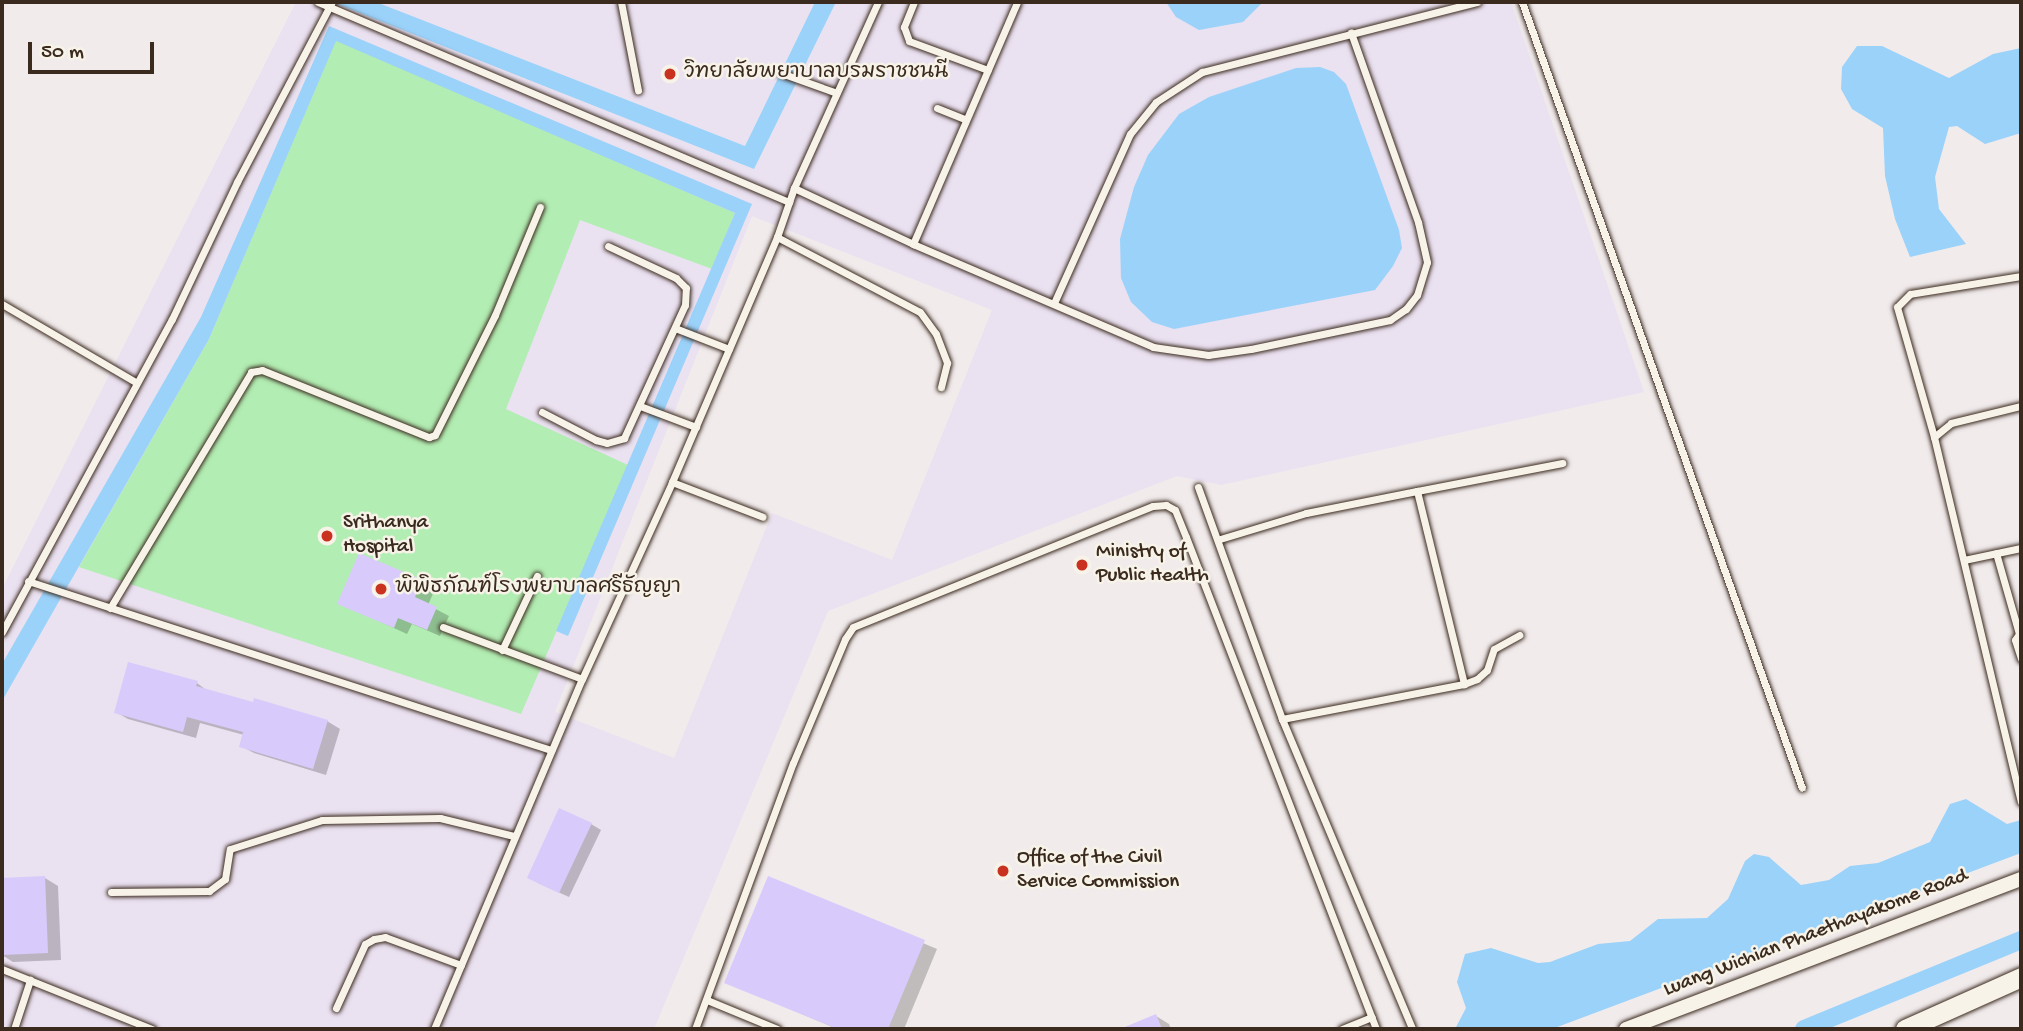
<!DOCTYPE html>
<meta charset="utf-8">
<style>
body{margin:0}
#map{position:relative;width:2023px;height:1031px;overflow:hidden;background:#f1ebec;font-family:"Gochi Hand","Playpen Sans Thai",sans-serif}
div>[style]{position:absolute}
.built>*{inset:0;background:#eae1f1}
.green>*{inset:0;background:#b2edb3}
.water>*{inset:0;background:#9bd2fa}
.shadow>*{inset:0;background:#0003}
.canal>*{height:18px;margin:-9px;padding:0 9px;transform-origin:9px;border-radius:9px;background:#9bd2fa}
.building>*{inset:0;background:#d9cafc}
.roads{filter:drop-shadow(0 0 2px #3b2a1e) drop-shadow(0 0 2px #3b2a1e)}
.lane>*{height:7px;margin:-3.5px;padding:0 3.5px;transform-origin:3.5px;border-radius:3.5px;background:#f7f3e8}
.street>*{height:14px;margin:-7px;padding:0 7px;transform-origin:7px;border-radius:7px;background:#f7f3e8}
.secondary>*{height:19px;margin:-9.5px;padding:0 9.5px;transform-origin:9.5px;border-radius:9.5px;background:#f7f3e8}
.dots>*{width:19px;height:19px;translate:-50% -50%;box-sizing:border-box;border:4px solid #f7f3e8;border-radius:50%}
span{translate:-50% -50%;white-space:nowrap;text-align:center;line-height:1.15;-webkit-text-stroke:5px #f7f3e8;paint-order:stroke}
.poi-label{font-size:21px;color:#3b2a1e}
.left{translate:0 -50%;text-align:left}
.street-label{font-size:21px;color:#3b2a1e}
.frame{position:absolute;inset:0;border:4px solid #3b2a1e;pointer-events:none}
.scale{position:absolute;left:28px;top:42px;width:126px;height:32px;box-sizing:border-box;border:4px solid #3b2a1e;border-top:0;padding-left:9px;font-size:21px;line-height:24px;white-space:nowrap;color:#3b2a1e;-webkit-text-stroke:5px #f7f3e8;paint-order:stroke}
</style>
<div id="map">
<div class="built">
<div style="clip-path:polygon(evenodd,296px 2px,333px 2px,754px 169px,836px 2px,1511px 2px,1644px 392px,1221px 485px,1177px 476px,828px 611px,654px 1029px,2px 1029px,2px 589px,296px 2px,752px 216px,992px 310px,892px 560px,772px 513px,674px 758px,555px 712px,752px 216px)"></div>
<div style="clip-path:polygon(376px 2px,815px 2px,745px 146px)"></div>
</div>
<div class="green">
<div style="clip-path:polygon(336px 40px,735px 213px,712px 269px,580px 220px,506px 409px,628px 465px,521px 714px,79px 567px,209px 339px)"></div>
</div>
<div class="water">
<div style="clip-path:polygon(338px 2px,376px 2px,745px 146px,815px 2px,836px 2px,754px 169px,337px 4px)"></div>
<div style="clip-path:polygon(1166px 2px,1263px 2px,1243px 22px,1199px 30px,1176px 17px)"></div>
<div style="clip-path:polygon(329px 26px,752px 204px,568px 636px,556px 631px,735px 213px,336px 41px,209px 339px,2px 701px,2px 664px,201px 317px)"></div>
<div style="clip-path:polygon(1857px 46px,1882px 46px,1949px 78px,1993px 54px,2021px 48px,2021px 133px,1985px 144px,1957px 126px,1949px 127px,1935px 177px,1939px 209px,1966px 244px,1910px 257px,1895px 219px,1885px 176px,1883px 128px,1852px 109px,1841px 89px,1842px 67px)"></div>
<div style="clip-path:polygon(1320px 67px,1334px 72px,1346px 84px,1399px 230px,1402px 248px,1393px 266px,1375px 290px,1174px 329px,1152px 322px,1131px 302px,1121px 278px,1120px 239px,1134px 187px,1148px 155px,1179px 114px,1209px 97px,1296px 68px)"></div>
<div style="clip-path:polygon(1966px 799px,2007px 824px,2021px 820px,2021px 853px,1552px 1029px,1455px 1029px,1466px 1008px,1457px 982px,1465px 954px,1491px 948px,1538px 963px,1550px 962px,1598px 944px,1630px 941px,1658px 919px,1707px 918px,1728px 899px,1745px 861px,1754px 854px,1769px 857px,1801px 885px,1829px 880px,1850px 866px,1878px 863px,1930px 842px,1950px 804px)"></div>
</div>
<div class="shadow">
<div style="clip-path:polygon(422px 582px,435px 589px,428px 605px,449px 616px,440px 636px,412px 624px,407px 634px,339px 603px)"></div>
<div style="clip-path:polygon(197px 683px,209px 692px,327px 721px,340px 729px,326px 775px,254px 753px,241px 746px,244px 735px,200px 723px,196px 738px,128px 719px,116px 712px)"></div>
<div style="clip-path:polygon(591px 824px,601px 830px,569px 897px,538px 883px)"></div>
<div style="clip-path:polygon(45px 878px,58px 886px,61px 960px,13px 962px,2px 955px,2px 880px)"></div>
<div style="clip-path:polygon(769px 878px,937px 949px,904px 1029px,837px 1029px,726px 982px)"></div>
<div style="clip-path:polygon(1156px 1016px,1169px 1024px,1171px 1029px,1124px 1029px)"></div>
</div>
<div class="canal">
<div style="left:1804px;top:1029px;width:235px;rotate:-22.3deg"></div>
</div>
<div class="building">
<div style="clip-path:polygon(359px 553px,423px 580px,415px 597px,437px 607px,427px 630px,398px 618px,394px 628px,337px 604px)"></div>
<div style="clip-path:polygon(128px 662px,198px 681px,196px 686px,253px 702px,254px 698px,328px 720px,313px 769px,239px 747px,243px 732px,187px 717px,183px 732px,114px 713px)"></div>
<div style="clip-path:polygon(559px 808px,592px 823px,559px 893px,527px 878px)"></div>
<div style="clip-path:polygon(45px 876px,48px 953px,2px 955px,2px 878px)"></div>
<div style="clip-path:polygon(768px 876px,925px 940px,888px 1029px,838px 1029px,724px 983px)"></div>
<div style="clip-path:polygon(1156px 1014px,1162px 1029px,1120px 1029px)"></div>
</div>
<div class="roads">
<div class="lane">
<div style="left:318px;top:2px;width:512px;rotate:23.01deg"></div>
<div style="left:621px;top:2px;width:90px;rotate:79.1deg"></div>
<div style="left:914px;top:2px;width:27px;rotate:112deg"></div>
<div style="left:904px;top:27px;width:15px;rotate:70deg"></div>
<div style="left:909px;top:41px;width:84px;rotate:20.2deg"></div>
<div style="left:1522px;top:2px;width:834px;rotate:70.39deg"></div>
<div style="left:781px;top:73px;width:59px;rotate:19.7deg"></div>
<div style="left:937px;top:108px;width:31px;rotate:22deg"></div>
<div style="left:794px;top:188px;width:132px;rotate:25.2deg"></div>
<div style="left:913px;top:244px;width:261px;rotate:23.2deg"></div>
<div style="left:1153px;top:347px;width:56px;rotate:8.3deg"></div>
<div style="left:1208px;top:355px;width:43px;rotate:-7.9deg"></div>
<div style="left:1251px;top:349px;width:142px;rotate:-11.8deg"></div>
<div style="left:1390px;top:320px;width:19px;rotate:-35deg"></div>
<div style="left:1406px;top:309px;width:18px;rotate:-52deg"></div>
<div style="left:1417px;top:295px;width:34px;rotate:-73deg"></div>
<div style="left:1427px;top:262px;width:41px;rotate:-102.7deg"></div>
<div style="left:1418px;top:222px;width:201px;rotate:-109.5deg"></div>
<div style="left:777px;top:237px;width:161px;rotate:27.7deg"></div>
<div style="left:920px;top:312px;width:27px;rotate:54deg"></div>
<div style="left:936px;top:334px;width:31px;rotate:69deg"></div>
<div style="left:947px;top:363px;width:25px;rotate:104deg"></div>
<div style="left:913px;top:244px;width:263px;rotate:-66.7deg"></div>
<div style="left:2021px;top:276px;width:112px;rotate:170.8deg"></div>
<div style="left:1910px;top:294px;width:18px;rotate:135deg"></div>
<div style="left:1897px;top:307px;width:135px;rotate:74.1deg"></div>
<div style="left:1934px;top:437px;width:375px;rotate:76.6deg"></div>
<div style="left:1054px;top:303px;width:185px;rotate:-65.8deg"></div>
<div style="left:1130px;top:134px;width:41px;rotate:-50.9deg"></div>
<div style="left:1156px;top:102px;width:55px;rotate:-33.1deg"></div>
<div style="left:1202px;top:72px;width:284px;rotate:-14.3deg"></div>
<div style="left:2px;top:304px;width:156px;rotate:30.3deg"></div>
<div style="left:675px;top:328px;width:58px;rotate:21.3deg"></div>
<div style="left:640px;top:406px;width:60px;rotate:20.6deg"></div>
<div style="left:542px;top:412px;width:61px;rotate:27.4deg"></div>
<div style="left:596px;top:440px;width:11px;rotate:15deg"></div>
<div style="left:607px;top:443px;width:18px;rotate:-16deg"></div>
<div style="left:624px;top:438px;width:146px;rotate:-65.4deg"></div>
<div style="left:685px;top:305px;width:17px;rotate:-87deg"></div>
<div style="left:686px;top:288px;width:14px;rotate:-135deg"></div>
<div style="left:676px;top:278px;width:75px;rotate:-154.8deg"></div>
<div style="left:1934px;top:437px;width:22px;rotate:-39deg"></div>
<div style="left:1951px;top:423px;width:72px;rotate:-13.7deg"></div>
<div style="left:672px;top:482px;width:97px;rotate:21deg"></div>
<div style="left:1198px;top:487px;width:247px;rotate:70.1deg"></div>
<div style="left:1282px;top:719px;width:336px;rotate:67.2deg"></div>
<div style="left:1417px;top:491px;width:148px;rotate:-10.9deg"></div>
<div style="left:1220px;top:539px;width:90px;rotate:-16.8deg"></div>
<div style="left:1306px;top:513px;width:113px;rotate:-11.2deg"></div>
<div style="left:1417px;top:491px;width:199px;rotate:76.3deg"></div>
<div style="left:1996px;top:553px;width:84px;rotate:74.1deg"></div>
<div style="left:2019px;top:634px;width:7px;rotate:124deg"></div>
<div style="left:2015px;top:640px;width:20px;rotate:72deg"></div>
<div style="left:1964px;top:560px;width:58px;rotate:-11.9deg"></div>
<div style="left:28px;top:581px;width:550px;rotate:17.91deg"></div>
<div style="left:110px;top:608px;width:275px;rotate:-59.1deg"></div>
<div style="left:251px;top:372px;width:11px;rotate:-10deg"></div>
<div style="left:262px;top:370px;width:180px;rotate:21.9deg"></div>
<div style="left:429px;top:437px;width:6px;rotate:-18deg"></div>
<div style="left:435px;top:435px;width:134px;rotate:-63.4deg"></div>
<div style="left:495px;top:315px;width:117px;rotate:-67.4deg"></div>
<div style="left:443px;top:627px;width:148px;rotate:20.5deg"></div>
<div style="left:2px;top:632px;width:356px;rotate:-61.5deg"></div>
<div style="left:172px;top:319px;width:152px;rotate:-64.6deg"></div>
<div style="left:237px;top:182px;width:204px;rotate:-62.2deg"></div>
<div style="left:502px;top:650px;width:82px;rotate:-64.7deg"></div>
<div style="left:1282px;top:719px;width:185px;rotate:-10.9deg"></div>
<div style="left:1464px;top:684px;width:14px;rotate:-21deg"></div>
<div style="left:1477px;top:679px;width:13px;rotate:-42deg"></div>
<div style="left:1487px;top:670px;width:22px;rotate:-72deg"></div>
<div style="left:1494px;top:649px;width:29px;rotate:-29deg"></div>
<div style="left:111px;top:892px;width:98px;rotate:-0.6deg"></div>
<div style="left:209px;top:891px;width:20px;rotate:-37deg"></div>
<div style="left:225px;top:879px;width:30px;rotate:-81deg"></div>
<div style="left:230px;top:849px;width:96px;rotate:-17.5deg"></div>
<div style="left:322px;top:820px;width:118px;rotate:-1deg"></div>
<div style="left:440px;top:818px;width:76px;rotate:13.7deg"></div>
<div style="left:2px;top:969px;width:162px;rotate:21.8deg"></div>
<div style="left:707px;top:1000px;width:76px;rotate:22.5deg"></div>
<div style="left:336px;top:1008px;width:70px;rotate:-65.6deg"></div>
<div style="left:365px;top:944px;width:10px;rotate:-29deg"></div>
<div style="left:374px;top:939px;width:11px;rotate:-10deg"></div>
<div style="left:385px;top:937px;width:81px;rotate:20.2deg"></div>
<div style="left:14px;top:1029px;width:52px;rotate:-71.9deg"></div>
<div style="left:434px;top:1029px;width:380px;rotate:-67.1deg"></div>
<div style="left:582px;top:679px;width:217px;rotate:-65.4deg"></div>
<div style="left:672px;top:482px;width:267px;rotate:-66.8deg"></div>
<div style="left:777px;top:237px;width:52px;rotate:-70.9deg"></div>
<div style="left:794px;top:188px;width:204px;rotate:-65.7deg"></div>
<div style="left:695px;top:1029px;width:283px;rotate:-69.8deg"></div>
<div style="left:793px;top:763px;width:134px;rotate:-67.2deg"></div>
<div style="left:845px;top:639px;width:14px;rotate:-56deg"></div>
<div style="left:853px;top:627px;width:323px;rotate:-22deg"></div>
<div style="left:1153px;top:506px;width:13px;rotate:-4deg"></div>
<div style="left:1166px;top:505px;width:10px;rotate:29deg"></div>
<div style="left:1175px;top:510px;width:29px;rotate:68deg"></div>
<div style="left:1186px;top:537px;width:527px;rotate:68.88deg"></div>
<div style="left:1342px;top:1029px;width:32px;rotate:-22deg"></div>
</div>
<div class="street">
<div style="left:1626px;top:1029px;width:423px;rotate:-20.8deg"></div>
</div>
<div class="secondary">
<div style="left:1905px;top:1029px;width:127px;rotate:-24.1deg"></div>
</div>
</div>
<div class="dots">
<div style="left:670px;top:74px;background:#c8321e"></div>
<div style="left:327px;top:536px;background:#c8321e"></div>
<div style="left:1082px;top:565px;background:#c8321e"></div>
<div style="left:381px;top:589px;background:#c8321e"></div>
<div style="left:1003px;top:871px;background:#c8321e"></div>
</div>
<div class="poi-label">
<span class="left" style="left:684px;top:74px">วิทยาลัยพยาบาลบรมราชชนนี</span>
<span class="left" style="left:343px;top:536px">Srithanya<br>Hospital</span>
<span class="left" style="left:1096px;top:565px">Ministry of<br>Public Health</span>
<span class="left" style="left:395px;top:589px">พิพิธภัณฑ์โรงพยาบาลศรีธัญญา</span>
<span class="left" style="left:1017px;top:871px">Office of the Civil<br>Service Commission</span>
</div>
<div class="street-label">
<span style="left:1816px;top:934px;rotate:-21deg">Luang Wichian Phaethayakome Road</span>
</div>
<div class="frame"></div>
<div class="scale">50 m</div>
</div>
